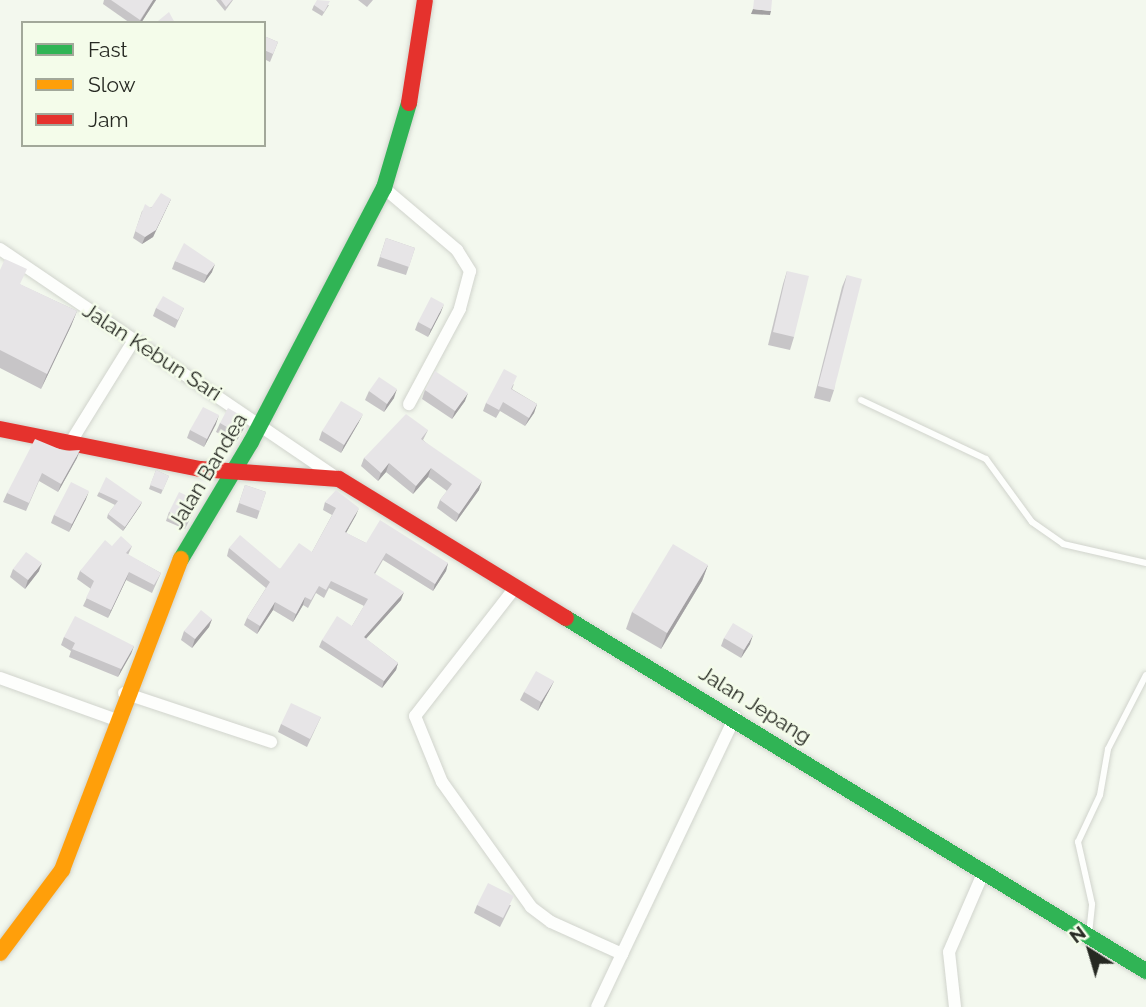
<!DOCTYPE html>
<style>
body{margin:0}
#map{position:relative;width:1146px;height:1007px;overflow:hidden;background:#f3f8ee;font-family:Raleway,sans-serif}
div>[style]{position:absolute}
.roads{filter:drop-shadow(0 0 2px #d1d4cd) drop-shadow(0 0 2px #d1d4cd)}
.lane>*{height:6px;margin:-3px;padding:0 3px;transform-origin:3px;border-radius:3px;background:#fdfefc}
.street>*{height:12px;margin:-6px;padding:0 6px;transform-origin:6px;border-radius:6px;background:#fdfefc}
.fast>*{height:16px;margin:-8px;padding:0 8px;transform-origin:8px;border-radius:8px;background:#30b455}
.slow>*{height:16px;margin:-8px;padding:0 8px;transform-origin:8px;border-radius:8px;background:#ff9f0a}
.jam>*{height:16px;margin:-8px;padding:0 8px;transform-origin:8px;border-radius:8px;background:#e5322d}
.wall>*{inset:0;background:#c7c5c7}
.shaded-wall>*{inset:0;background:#a2a0a2}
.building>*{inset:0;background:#e7e5e7}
span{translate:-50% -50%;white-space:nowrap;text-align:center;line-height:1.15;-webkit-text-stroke:5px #f4fcea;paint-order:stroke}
.street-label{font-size:21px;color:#262922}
.legend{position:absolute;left:21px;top:21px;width:245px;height:126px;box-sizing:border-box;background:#f4fcea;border:2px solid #a2a89a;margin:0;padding:9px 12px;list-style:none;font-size:21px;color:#262922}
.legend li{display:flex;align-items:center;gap:14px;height:35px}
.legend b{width:35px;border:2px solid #a2a89a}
.north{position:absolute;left:1055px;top:916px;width:70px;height:70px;-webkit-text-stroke:5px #f4fcea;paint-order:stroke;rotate:323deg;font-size:19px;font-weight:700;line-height:28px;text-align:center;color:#262922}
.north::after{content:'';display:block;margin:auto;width:24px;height:32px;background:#262922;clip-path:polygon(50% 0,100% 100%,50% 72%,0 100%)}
</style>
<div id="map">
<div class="roads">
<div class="lane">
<div style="left:861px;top:400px;width:138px;rotate:25.3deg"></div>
<div style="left:986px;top:459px;width:78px;rotate:53.9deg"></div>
<div style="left:1032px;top:522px;width:38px;rotate:35deg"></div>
<div style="left:1063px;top:544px;width:85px;rotate:12.9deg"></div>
<div style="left:1089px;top:934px;width:30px;rotate:-84deg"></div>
<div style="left:1092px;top:904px;width:64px;rotate:-102.7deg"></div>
<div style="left:1078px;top:842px;width:52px;rotate:-64.9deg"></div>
<div style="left:1100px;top:795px;width:47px;rotate:-80.1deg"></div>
<div style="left:1108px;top:749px;width:83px;rotate:-62.8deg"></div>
</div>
<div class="street">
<div style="left:384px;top:188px;width:96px;rotate:40.3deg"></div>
<div style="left:457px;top:250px;width:25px;rotate:58deg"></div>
<div style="left:470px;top:271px;width:39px;rotate:105deg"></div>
<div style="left:460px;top:309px;width:108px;rotate:118.2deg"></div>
<div style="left:0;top:249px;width:410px;rotate:34.2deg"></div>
<div style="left:72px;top:440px;width:118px;rotate:-58.2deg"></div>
<div style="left:514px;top:589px;width:161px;rotate:127.9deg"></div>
<div style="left:415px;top:716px;width:71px;rotate:67.8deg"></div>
<div style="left:442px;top:782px;width:153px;rotate:54.5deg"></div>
<div style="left:531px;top:907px;width:25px;rotate:37deg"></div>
<div style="left:551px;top:922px;width:78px;rotate:24.3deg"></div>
<div style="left:622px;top:954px;width:263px;rotate:-64.5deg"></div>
<div style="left:0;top:678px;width:121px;rotate:19.8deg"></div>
<div style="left:124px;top:693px;width:155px;rotate:18.4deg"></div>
<div style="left:597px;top:1007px;width:59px;rotate:-64.7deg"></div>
<div style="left:955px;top:1007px;width:55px;rotate:-96.2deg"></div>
<div style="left:949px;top:952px;width:88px;rotate:-66.6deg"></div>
</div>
<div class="fast">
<div style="left:181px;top:559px;width:136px;rotate:-59.1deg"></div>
<div style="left:251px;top:442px;width:287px;rotate:-62.4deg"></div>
<div style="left:384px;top:188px;width:89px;rotate:-73.6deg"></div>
<div style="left:566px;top:618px;width:679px;rotate:31.33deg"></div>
</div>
<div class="slow">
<div style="left:0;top:953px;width:104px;rotate:-53.2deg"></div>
<div style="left:62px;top:870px;width:333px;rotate:-69.1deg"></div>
</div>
<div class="jam">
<div style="left:409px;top:103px;width:104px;rotate:-81.2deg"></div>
<div style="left:0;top:429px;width:204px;rotate:11.3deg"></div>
<div style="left:200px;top:469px;width:139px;rotate:4.1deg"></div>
<div style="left:339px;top:479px;width:266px;rotate:31.5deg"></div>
</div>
</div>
<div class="wall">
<div style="clip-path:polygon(104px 0,156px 0,141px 23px,130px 23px,103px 4px)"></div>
<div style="clip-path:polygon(216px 0,233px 0,225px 11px)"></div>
<div style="clip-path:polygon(358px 0,373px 0,367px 7px)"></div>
<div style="clip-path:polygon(314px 5px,329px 5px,322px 16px,312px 10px)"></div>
<div style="clip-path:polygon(264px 36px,278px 42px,270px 62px,264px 59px)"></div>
<div style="clip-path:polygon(171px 199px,153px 237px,142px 244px,133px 238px,142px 211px)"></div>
<div style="clip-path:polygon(386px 238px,415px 248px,406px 275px,377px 266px)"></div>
<div style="clip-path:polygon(175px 261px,212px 272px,204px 283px,172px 269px)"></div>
<div style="clip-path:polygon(0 270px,21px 285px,77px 311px,71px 326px,41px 389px,0 368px)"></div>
<div style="clip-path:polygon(787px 271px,794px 337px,790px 350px,768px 345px,783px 284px)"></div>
<div style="clip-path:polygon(847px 275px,834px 390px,830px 402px,814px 398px,842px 287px)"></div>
<div style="clip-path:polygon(156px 308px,184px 308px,175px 328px,153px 316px)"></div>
<div style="clip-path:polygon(441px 312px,428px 337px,415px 330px,418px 322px)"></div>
<div style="clip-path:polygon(514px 384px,512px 389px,537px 404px,534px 413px,525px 426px,500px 411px,496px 418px,483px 411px,486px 403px)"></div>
<div style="clip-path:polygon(425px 390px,465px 401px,452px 419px,422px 399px)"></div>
<div style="clip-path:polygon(369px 391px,394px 398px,384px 412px,365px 400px)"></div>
<div style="clip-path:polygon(247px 419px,244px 428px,236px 442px,216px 432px,220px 423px)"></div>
<div style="clip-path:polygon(359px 422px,341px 453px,319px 440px,322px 431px)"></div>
<div style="clip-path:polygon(216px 424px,204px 447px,187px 438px,190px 430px)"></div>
<div style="clip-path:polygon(428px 430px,423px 440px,479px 490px,456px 522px,437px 508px,440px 500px,447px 491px,428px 477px,413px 494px,386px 472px,378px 481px,361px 466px,364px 458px)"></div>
<div style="clip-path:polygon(64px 451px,77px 458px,58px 492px,39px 481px,26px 511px,3px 502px,7px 493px)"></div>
<div style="clip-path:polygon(156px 470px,169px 476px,161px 494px,149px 489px)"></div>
<div style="clip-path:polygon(245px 485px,266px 492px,257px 519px,236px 512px)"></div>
<div style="clip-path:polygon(99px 492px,142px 502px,140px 506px,123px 531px,107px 518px,108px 514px,115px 505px,97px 496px)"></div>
<div style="clip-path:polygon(86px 499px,69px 532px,51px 523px,54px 515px)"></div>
<div style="clip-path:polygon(325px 502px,356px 515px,346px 533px,366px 543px,448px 563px,446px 571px,433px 591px,383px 560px,375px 574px,401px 600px,366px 639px,398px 663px,396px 670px,382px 688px,319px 647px,322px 640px,352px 626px,364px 606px,329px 588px,324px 598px,316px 593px,308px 608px,303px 605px,293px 622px,273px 610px,257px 634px,244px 625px,247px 618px,266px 588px,227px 556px,229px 548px,280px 569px,312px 552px,332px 515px,323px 510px)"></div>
<div style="clip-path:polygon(195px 509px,185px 529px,166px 521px,169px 512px)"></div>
<div style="clip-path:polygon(112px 546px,132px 546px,128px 555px,161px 573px,152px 593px,126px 580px,108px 618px,83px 606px,91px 589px,77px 579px,80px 571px)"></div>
<div style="clip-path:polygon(708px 565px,702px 581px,661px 649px,626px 629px,632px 612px)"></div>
<div style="clip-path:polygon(13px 569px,39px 571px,25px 589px,10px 577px)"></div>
<div style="clip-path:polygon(212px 619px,209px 627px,192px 648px,181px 640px,184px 631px)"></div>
<div style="clip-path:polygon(64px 637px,134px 646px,118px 677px,69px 657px,71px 651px,61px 645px)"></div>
<div style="clip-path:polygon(724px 638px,750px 644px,741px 658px,721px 646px)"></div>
<div style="clip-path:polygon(554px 681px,550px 689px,538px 711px,520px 700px,524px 692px)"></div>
<div style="clip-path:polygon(321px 717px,307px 747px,278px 732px,281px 724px)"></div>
<div style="clip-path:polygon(477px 905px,511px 905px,500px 927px,474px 913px)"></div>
</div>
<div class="shaded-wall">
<div style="clip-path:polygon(153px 0,156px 0,141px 23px,139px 23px)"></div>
<div style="clip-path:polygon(753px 9px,771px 11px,770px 15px,751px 14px)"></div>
<div style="clip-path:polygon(171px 199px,153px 237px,142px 244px,145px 237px)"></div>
<div style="clip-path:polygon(215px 264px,212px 272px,204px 283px,207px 275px)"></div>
<div style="clip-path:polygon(444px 304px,441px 312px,428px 337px,431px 329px)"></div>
<div style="clip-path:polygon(77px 311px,71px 326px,41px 389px,47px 374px)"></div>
<div style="clip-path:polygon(397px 389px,394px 398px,384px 412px,387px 404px)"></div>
<div style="clip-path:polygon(468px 393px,465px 401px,452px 419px,455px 411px)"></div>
<div style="clip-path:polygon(537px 404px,534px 413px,525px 426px,529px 418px)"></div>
<div style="clip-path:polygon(363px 414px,359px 422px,341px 453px,344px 445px)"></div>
<div style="clip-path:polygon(219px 415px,216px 424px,204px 447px,207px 439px)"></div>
<div style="clip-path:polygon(247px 419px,244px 428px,236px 442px,239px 434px)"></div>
<div style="clip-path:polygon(80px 450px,77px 458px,58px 492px,61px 484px)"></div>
<div style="clip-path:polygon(389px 463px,386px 472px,378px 481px,381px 473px)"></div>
<div style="clip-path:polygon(431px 468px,428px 477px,413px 494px,416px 486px)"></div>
<div style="clip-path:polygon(482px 481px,479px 490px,456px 522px,459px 514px)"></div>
<div style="clip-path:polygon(89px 491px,86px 499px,69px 532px,72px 524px)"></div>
<div style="clip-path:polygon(142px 502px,140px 506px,123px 531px,125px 527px)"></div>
<div style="clip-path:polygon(359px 508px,356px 515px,342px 540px,345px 532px)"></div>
<div style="clip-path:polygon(42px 563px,39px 571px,25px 589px,28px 580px)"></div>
<div style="clip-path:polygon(448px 563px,446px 571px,433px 591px,435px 584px)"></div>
<div style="clip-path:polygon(708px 565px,702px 581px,661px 649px,667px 633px)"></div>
<div style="clip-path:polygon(129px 572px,126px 580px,108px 618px,111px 610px)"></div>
<div style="clip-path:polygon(404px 592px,401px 600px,361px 644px,364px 637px)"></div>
<div style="clip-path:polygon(305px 597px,303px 605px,293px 622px,296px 614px)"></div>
<div style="clip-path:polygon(275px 602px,273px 610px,257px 634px,260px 626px)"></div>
<div style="clip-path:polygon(212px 619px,209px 627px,192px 648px,195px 639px)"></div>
<div style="clip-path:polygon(753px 635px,750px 644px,741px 658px,744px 650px)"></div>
<div style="clip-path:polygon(134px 646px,131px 654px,118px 677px,121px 669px)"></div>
<div style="clip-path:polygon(398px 663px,396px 670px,382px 688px,384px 681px)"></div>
<div style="clip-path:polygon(554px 681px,550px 689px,538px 711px,541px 702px)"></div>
</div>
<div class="building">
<div style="clip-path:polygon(111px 0,153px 0,140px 20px)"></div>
<div style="clip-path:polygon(221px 0,232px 0,226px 7px)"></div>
<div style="clip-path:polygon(317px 0,330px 1px,324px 12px,314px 5px)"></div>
<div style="clip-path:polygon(754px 0,772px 0,771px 11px,753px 9px)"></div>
<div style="clip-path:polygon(169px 12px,175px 23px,159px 23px,158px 21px)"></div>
<div style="clip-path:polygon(264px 36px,278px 42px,273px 54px,264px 50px)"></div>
<div style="clip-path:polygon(161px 193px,171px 199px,156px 230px,145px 237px,135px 231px,145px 204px,151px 208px)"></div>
<div style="clip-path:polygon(386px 238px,415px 248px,409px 267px,380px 257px)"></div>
<div style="clip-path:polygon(184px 243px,215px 264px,207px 275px,175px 261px)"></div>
<div style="clip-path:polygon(5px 259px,27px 269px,20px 284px,77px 311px,47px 374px,0 350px,0 270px)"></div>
<div style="clip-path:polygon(787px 271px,809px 276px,794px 337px,773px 332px)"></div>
<div style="clip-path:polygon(847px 275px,862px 279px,834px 390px,818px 386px)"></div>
<div style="clip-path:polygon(163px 296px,184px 308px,178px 320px,156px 308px)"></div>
<div style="clip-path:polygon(431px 297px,444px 304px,431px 329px,418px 322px)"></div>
<div style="clip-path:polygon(504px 369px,517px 376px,511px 389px,537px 404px,529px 418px,503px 402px,499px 410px,486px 403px)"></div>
<div style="clip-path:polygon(435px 371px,468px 393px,455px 411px,425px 390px)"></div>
<div style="clip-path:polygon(379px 377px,397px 389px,387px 404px,369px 391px)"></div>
<div style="clip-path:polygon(341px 401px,363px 414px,344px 445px,322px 431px)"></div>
<div style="clip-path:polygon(203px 407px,219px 415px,207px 439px,190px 430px)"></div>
<div style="clip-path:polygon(228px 408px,247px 419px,239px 434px,220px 423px)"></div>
<div style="clip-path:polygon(406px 414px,428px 430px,421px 439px,482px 481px,459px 514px,440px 500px,452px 484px,431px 468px,416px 486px,389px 463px,381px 473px,364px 458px)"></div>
<div style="clip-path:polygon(35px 439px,64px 451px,80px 450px,61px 484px,42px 473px,29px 503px,7px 493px)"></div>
<div style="clip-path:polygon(156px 470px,169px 476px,163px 490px,150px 485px)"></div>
<div style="clip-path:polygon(106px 477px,142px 502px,125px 527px,108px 514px,118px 501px,99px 492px)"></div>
<div style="clip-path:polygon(71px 482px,89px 491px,72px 524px,54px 515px)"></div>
<div style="clip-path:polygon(245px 485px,266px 492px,260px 511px,239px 503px)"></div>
<div style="clip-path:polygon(336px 490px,359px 508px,345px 532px,366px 543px,380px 520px,448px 563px,435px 584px,386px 553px,374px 573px,404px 592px,364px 637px,398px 663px,384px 681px,322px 640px,337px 616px,352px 626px,368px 599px,331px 581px,326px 590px,319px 586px,311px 600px,305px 597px,296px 614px,275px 602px,260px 626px,247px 618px,270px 582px,229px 548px,240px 535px,280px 569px,299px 543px,312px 552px,336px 508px,325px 502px)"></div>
<div style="clip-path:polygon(179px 492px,198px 501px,188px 521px,169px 512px)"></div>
<div style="clip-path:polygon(121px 536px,132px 546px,126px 553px,161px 573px,154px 585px,129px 572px,111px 610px,86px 598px,94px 581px,80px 571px,105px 540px,112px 546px)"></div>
<div style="clip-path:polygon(673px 544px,708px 565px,667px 633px,632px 612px)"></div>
<div style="clip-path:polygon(26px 552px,42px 563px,28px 580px,13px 569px)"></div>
<div style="clip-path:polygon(201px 610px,212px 619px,195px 639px,184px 631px)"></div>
<div style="clip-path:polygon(75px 616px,134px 646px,121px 669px,72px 649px,75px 643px,64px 637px)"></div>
<div style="clip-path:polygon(733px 623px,753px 635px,744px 650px,724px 638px)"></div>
<div style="clip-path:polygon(536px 671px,554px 681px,541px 702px,524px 692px)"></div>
<div style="clip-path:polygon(291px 703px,321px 717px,310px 739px,281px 724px)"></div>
<div style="clip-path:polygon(488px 883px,514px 896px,503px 918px,477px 905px)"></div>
</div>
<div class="street-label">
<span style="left:152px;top:352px;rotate:33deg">Jalan Kebun Sari</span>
<span style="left:208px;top:471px;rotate:-59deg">Jalan Bandea</span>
<span style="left:755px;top:705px;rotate:32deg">Jalan Jepang</span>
</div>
<ul class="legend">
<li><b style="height:9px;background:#30b455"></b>Fast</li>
<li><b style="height:9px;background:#ff9f0a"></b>Slow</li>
<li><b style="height:9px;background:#e5322d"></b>Jam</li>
</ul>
<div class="north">N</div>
</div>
